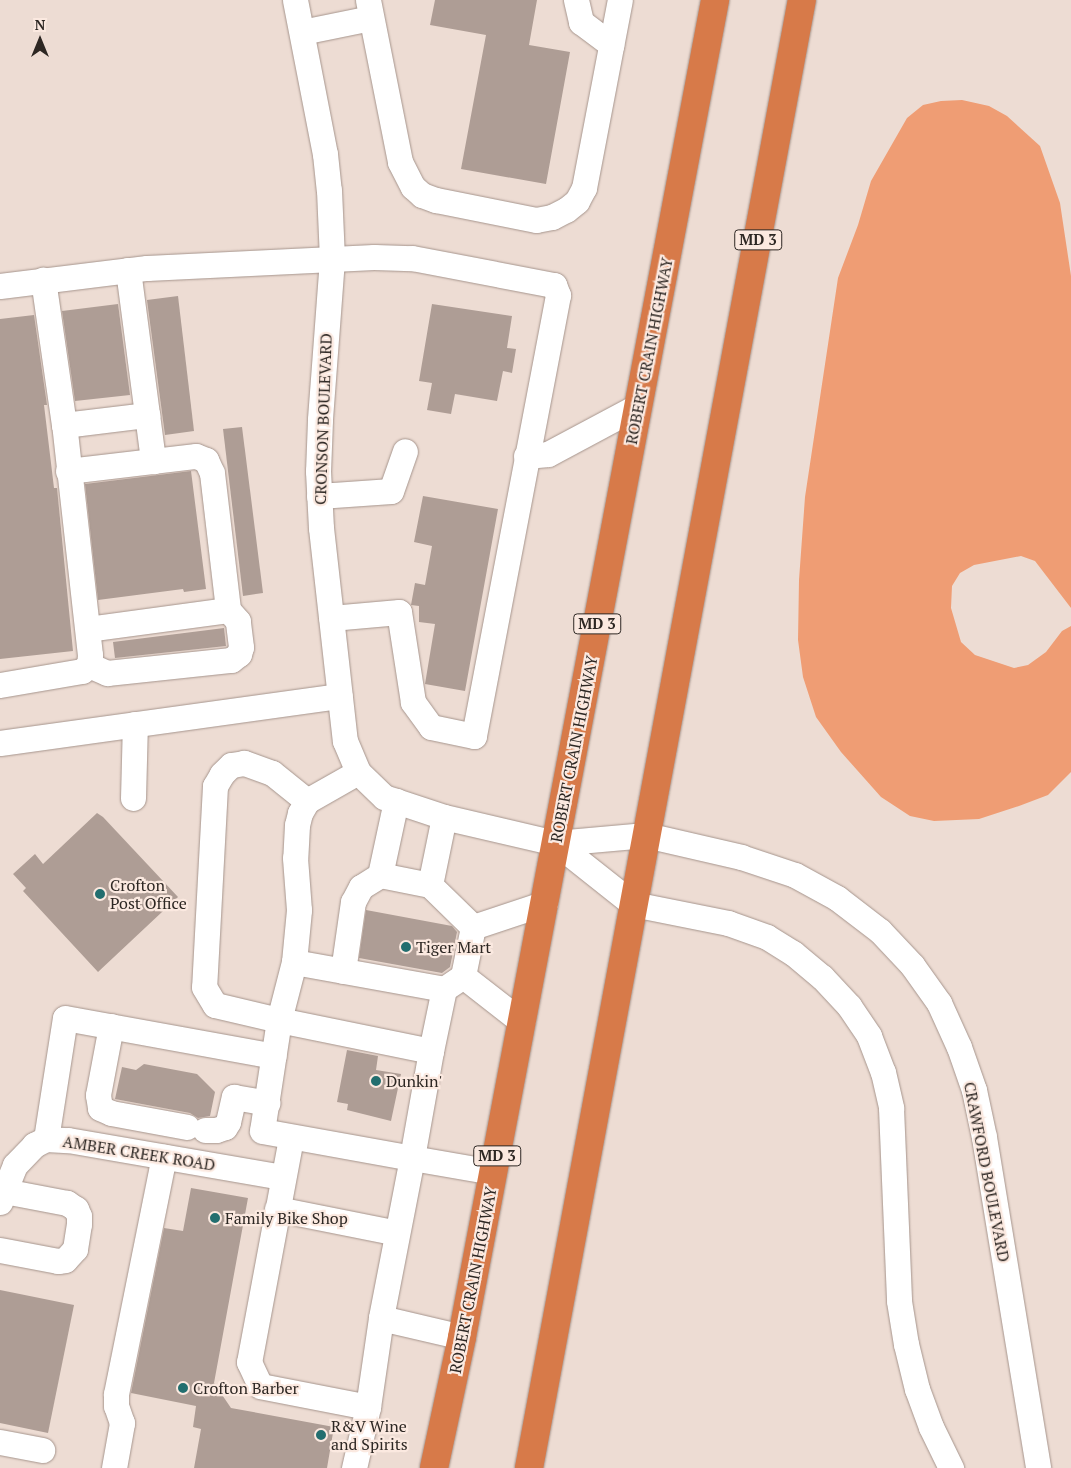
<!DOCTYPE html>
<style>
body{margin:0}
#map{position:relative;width:1071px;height:1468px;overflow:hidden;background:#eddcd3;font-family:"PT Serif",serif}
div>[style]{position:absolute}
.water>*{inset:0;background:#ef9d74}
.building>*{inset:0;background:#ae9d95}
.roads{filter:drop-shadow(0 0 1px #a6958d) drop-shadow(0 0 1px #a6958d)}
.minor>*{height:25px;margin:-12.5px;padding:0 12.5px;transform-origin:12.5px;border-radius:12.5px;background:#fff}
.highway>*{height:28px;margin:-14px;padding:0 14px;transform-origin:14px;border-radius:14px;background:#d77a49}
.dots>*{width:14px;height:14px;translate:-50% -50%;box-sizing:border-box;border:2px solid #fbe9e0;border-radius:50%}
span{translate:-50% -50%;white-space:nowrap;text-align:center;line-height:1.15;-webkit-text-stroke:4.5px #fbe9e0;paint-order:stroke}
.shield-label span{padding:1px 4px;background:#fbe9e0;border:1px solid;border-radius:4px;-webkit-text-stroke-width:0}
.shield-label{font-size:15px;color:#2d2723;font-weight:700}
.street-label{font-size:16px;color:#2d2723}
.poi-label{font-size:16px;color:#2d2723}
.left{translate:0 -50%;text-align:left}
.north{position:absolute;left:15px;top:15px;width:50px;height:50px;-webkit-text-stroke:4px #fbe9e0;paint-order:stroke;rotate:0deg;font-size:14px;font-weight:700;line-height:20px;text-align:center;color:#2d2723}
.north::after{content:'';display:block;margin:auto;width:18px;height:22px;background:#2d2723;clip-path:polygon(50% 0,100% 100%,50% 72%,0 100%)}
</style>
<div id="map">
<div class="water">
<div style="clip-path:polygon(962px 100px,989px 106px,1007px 116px,1040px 146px,1060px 203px,1071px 276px,1071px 608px,1035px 561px,1021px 556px,974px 565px,960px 573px,952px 586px,951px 608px,961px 642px,975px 655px,1014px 668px,1028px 665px,1046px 652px,1062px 631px,1071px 626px,1071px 772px,1048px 795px,1019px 806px,979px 819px,934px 821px,910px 816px,881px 797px,841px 752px,816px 717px,803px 677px,798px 640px,799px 580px,805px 497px,838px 278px,858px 225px,871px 181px,907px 118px,923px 105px,941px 101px)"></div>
</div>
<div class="building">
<div style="clip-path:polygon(435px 0,537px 0,529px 45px,570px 52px,546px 184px,461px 169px,486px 35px,430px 25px)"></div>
<div style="clip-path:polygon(178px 296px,194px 431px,165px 435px,147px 300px)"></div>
<div style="clip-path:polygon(118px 304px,130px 395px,75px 401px,62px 311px)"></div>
<div style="clip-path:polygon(432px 304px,512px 316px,507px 348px,516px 349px,512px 373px,503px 371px,497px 401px,455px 394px,451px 414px,427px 410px,432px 383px,419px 381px)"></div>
<div style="clip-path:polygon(34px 315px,47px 405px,44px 405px,54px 488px,57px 488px,73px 651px,0 659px,0 319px)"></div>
<div style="clip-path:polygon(242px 427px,263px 593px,243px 596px,223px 429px)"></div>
<div style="clip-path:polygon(191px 471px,206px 589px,184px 592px,183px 589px,98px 600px,85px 484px)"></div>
<div style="clip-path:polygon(423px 496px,498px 509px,465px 691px,425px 684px,435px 624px,419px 622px,419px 606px,411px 605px,415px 583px,425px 585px,432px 546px,414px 542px)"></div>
<div style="clip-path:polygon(224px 628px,226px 646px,115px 658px,113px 642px)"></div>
<div style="clip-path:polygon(97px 813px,103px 817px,178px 897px,98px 972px,23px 891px,26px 888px,13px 874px,35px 854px,43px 864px)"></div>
<div style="clip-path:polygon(366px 910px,452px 926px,457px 932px,450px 967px,442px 973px,359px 958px)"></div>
<div style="clip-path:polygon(347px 1050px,378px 1056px,376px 1070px,401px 1074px,391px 1121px,347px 1110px,348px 1104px,337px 1102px)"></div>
<div style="clip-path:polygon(144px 1064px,197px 1074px,215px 1092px,210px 1116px,198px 1118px,190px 1113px,115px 1099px,122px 1067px,136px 1070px)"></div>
<div style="clip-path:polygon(191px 1188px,248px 1198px,214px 1383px,231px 1408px,334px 1427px,327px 1468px,194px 1468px,201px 1429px,193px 1427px,196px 1406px,131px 1393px,164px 1228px,183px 1231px)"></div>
<div style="clip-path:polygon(0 1290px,74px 1305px,48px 1433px,0 1423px)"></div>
</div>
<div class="roads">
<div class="minor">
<div style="left:295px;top:0;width:157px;rotate:79deg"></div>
<div style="left:325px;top:154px;width:36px;rotate:84deg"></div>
<div style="left:329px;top:190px;width:69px;rotate:87.5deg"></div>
<div style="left:332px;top:259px;width:161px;rotate:94.3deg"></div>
<div style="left:320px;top:420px;width:51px;rotate:92.2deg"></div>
<div style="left:318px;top:471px;width:57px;rotate:87deg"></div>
<div style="left:321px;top:528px;width:214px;rotate:83.6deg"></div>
<div style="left:345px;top:741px;width:34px;rotate:67deg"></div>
<div style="left:358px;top:772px;width:36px;rotate:44deg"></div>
<div style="left:384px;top:797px;width:63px;rotate:18.4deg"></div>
<div style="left:444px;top:817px;width:115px;rotate:13.1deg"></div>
<div style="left:556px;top:843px;width:90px;rotate:-5.1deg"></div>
<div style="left:646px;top:835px;width:98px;rotate:13deg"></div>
<div style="left:741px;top:857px;width:57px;rotate:18.4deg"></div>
<div style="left:795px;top:875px;width:48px;rotate:28.7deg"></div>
<div style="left:837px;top:898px;width:54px;rotate:37.5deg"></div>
<div style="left:880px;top:931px;width:47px;rotate:46.7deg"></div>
<div style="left:912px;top:965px;width:47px;rotate:54.6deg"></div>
<div style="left:939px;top:1003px;width:48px;rotate:65.6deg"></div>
<div style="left:959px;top:1047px;width:46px;rotate:70.8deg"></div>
<div style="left:974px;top:1090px;width:48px;rotate:78deg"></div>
<div style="left:984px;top:1137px;width:335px;rotate:80.7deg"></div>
<div style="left:368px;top:0;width:165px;rotate:78.8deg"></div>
<div style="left:400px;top:162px;width:28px;rotate:63deg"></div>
<div style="left:413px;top:187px;width:12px;rotate:42deg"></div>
<div style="left:422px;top:195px;width:15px;rotate:20deg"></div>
<div style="left:436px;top:200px;width:102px;rotate:11.3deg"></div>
<div style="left:536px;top:220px;width:16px;rotate:-11deg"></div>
<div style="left:552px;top:217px;width:16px;rotate:-27deg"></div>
<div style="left:566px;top:210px;width:14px;rotate:-39deg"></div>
<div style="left:577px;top:201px;width:15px;rotate:-62deg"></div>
<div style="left:584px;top:188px;width:191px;rotate:-79.2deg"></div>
<div style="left:576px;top:0;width:23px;rotate:77deg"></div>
<div style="left:581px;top:22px;width:38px;rotate:37deg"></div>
<div style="left:302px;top:32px;width:70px;rotate:-11.5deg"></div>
<div style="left:128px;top:270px;width:193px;rotate:82.5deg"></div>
<div style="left:0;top:286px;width:148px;rotate:-7deg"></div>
<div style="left:147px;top:268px;width:227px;rotate:-2.8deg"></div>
<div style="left:374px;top:257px;width:38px;rotate:2deg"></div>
<div style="left:412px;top:258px;width:145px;rotate:10.8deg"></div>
<div style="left:554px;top:285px;width:11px;rotate:68deg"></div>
<div style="left:558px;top:295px;width:449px;rotate:100.8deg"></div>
<div style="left:474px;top:736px;width:44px;rotate:-168.2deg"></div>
<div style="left:431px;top:727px;width:31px;rotate:-126deg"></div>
<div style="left:413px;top:702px;width:91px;rotate:-98.8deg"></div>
<div style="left:399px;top:612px;width:68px;rotate:175deg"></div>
<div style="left:64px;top:425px;width:84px;rotate:-6.9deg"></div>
<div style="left:526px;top:456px;width:22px;rotate:-5deg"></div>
<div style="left:548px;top:454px;width:102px;rotate:-28.1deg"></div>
<div style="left:68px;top:471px;width:129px;rotate:-6.7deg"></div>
<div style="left:196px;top:456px;width:11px;rotate:22deg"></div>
<div style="left:206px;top:460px;width:14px;rotate:65deg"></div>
<div style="left:212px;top:473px;width:138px;rotate:83.3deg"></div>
<div style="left:228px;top:610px;width:141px;rotate:172.3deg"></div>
<div style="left:319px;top:496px;width:72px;rotate:-4deg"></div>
<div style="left:391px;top:491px;width:42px;rotate:-70.7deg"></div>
<div style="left:89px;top:665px;width:20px;rotate:24deg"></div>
<div style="left:107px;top:673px;width:125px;rotate:-6deg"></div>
<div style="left:231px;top:660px;width:10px;rotate:-37deg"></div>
<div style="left:239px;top:654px;width:7px;rotate:-74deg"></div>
<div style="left:241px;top:647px;width:26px;rotate:-97deg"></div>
<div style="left:238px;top:621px;width:15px;rotate:-132deg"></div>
<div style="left:0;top:685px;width:83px;rotate:-9.7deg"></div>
<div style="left:82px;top:671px;width:9px;rotate:-41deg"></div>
<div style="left:89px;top:665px;width:10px;rotate:-84deg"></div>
<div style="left:90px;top:655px;width:231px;rotate:-96.4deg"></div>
<div style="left:64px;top:425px;width:147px;rotate:-98.2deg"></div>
<div style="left:0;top:743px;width:343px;rotate:-7.9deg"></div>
<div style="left:358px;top:772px;width:59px;rotate:150.4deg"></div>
<div style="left:307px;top:801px;width:14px;rotate:120deg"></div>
<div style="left:300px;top:813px;width:12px;rotate:104deg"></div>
<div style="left:297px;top:825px;width:33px;rotate:93deg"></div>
<div style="left:295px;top:858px;width:52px;rotate:85.6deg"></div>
<div style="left:299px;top:910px;width:52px;rotate:95.5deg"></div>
<div style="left:294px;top:962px;width:60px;rotate:104.5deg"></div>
<div style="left:279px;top:1020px;width:155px;rotate:11.5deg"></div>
<div style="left:431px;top:1051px;width:109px;rotate:100.1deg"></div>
<div style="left:412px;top:1158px;width:82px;rotate:9.8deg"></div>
<div style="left:133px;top:798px;width:74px;rotate:-88.5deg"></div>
<div style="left:307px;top:801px;width:45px;rotate:-141.3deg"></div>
<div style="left:272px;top:773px;width:30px;rotate:-160deg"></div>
<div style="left:244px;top:763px;width:13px;rotate:171deg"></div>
<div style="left:231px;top:765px;width:13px;rotate:135deg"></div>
<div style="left:222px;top:774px;width:14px;rotate:120deg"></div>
<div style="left:215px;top:786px;width:201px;rotate:93.1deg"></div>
<div style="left:204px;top:987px;width:21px;rotate:59deg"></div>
<div style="left:215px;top:1005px;width:66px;rotate:13.2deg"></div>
<div style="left:279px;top:1020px;width:112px;rotate:98.7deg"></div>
<div style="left:262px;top:1131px;width:152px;rotate:10.2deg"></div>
<div style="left:412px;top:1158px;width:163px;rotate:101deg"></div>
<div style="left:381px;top:1318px;width:90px;rotate:98.3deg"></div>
<div style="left:368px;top:1407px;width:63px;rotate:102.9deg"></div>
<div style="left:556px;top:843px;width:98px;rotate:38.4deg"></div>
<div style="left:633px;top:904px;width:97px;rotate:11.3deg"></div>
<div style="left:728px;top:923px;width:41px;rotate:19.7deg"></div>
<div style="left:767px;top:937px;width:31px;rotate:32deg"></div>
<div style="left:793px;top:953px;width:38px;rotate:40deg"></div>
<div style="left:822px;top:977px;width:40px;rotate:47deg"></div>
<div style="left:849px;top:1006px;width:36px;rotate:56deg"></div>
<div style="left:869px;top:1036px;width:39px;rotate:69deg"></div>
<div style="left:883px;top:1072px;width:37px;rotate:77deg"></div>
<div style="left:891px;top:1108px;width:193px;rotate:87.6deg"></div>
<div style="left:899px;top:1301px;width:44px;rotate:80.8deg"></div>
<div style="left:906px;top:1344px;width:46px;rotate:76.3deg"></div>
<div style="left:917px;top:1389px;width:40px;rotate:69.8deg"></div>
<div style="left:931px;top:1427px;width:46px;rotate:64deg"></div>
<div style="left:380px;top:875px;width:51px;rotate:11.3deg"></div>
<div style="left:473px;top:927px;width:76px;rotate:-18.4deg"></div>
<div style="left:294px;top:962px;width:152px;rotate:10.2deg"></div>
<div style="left:343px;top:971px;width:70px;rotate:-81.8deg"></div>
<div style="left:353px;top:902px;width:17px;rotate:-62deg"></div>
<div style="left:361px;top:887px;width:22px;rotate:-32deg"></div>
<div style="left:380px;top:875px;width:76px;rotate:-77.8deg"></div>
<div style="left:463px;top:976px;width:75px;rotate:37.9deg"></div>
<div style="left:111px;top:1026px;width:70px;rotate:100.7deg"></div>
<div style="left:98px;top:1095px;width:13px;rotate:81deg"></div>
<div style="left:100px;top:1108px;width:12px;rotate:24deg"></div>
<div style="left:111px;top:1113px;width:77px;rotate:10.4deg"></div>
<div style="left:431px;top:1051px;width:63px;rotate:-78.2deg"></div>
<div style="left:444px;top:989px;width:23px;rotate:-34deg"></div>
<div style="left:463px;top:976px;width:50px;rotate:-78.5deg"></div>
<div style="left:473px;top:927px;width:60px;rotate:-135.7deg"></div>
<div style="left:430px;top:885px;width:69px;rotate:-78.4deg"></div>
<div style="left:205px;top:1130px;width:11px"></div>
<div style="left:216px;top:1130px;width:9px;rotate:-18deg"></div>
<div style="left:225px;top:1127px;width:6px;rotate:-59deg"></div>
<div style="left:228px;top:1122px;width:26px;rotate:-77deg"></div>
<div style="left:234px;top:1097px;width:34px;rotate:10deg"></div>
<div style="left:291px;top:1138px;width:228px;rotate:100.6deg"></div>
<div style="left:249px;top:1362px;width:26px;rotate:65deg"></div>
<div style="left:260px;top:1386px;width:110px;rotate:11deg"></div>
<div style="left:46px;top:1139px;width:122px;rotate:-81.1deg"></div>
<div style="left:65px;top:1018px;width:212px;rotate:10.3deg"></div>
<div style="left:0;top:1202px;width:40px;rotate:-68deg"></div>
<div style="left:15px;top:1165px;width:28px;rotate:-46deg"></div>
<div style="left:34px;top:1145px;width:13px;rotate:-27deg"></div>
<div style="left:46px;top:1139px;width:22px;rotate:3deg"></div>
<div style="left:68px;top:1140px;width:218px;rotate:9.8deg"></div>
<div style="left:277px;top:1209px;width:122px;rotate:11.3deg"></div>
<div style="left:0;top:1250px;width:59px;rotate:10.7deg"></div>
<div style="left:58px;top:1261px;width:7px;rotate:-8deg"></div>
<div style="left:65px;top:1260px;width:15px;rotate:-48deg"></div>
<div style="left:75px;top:1249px;width:25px;rotate:-81deg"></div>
<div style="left:79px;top:1224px;width:8px;rotate:-90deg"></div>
<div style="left:79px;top:1216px;width:8px;rotate:-113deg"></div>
<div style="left:76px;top:1209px;width:11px;rotate:-146deg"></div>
<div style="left:67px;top:1203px;width:64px;rotate:-169.2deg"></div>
<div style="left:381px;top:1318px;width:83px;rotate:13.2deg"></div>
<div style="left:0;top:1442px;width:43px;rotate:10.8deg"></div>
<div style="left:114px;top:1468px;width:46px;rotate:-79.9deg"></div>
<div style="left:122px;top:1423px;width:18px;rotate:-109deg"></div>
<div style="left:116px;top:1406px;width:12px;rotate:-90deg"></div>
<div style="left:116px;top:1394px;width:242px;rotate:-78.6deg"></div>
</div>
<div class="highway">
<div style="left:434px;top:1468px;width:134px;rotate:-77.9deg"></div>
<div style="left:462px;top:1337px;width:1361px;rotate:-79.28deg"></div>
<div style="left:529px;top:1468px;width:1493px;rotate:-79.47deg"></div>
</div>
</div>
<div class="dots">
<div style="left:100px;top:894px;background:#226e6f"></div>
<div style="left:406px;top:947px;background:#226e6f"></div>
<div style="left:376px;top:1081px;background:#226e6f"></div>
<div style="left:215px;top:1218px;background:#226e6f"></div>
<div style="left:183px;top:1388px;background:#226e6f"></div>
<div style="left:321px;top:1435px;background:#226e6f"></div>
</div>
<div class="shield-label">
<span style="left:758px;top:240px">MD 3</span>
<span style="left:597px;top:624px">MD 3</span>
<span style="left:497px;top:1156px">MD 3</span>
</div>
<div class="street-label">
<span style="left:649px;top:351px;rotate:-79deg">ROBERT CRAIN HIGHWAY</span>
<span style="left:323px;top:419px;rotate:-88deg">CRONSON BOULEVARD</span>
<span style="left:574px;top:749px;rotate:-79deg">ROBERT CRAIN HIGHWAY</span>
<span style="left:139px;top:1153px;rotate:9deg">AMBER CREEK ROAD</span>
<span style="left:987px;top:1172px;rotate:79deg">CRAWFORD BOULEVARD</span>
<span style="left:473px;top:1280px;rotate:-79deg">ROBERT CRAIN HIGHWAY</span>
</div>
<div class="poi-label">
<span class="left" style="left:110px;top:894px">Crofton<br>Post Office</span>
<span class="left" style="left:416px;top:947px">Tiger Mart</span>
<span class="left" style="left:386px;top:1081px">Dunkin'</span>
<span class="left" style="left:225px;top:1218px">Family Bike Shop</span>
<span class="left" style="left:193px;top:1388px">Crofton Barber</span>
<span class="left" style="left:331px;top:1435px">R&amp;V Wine<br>and Spirits</span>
</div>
<div class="north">N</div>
</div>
